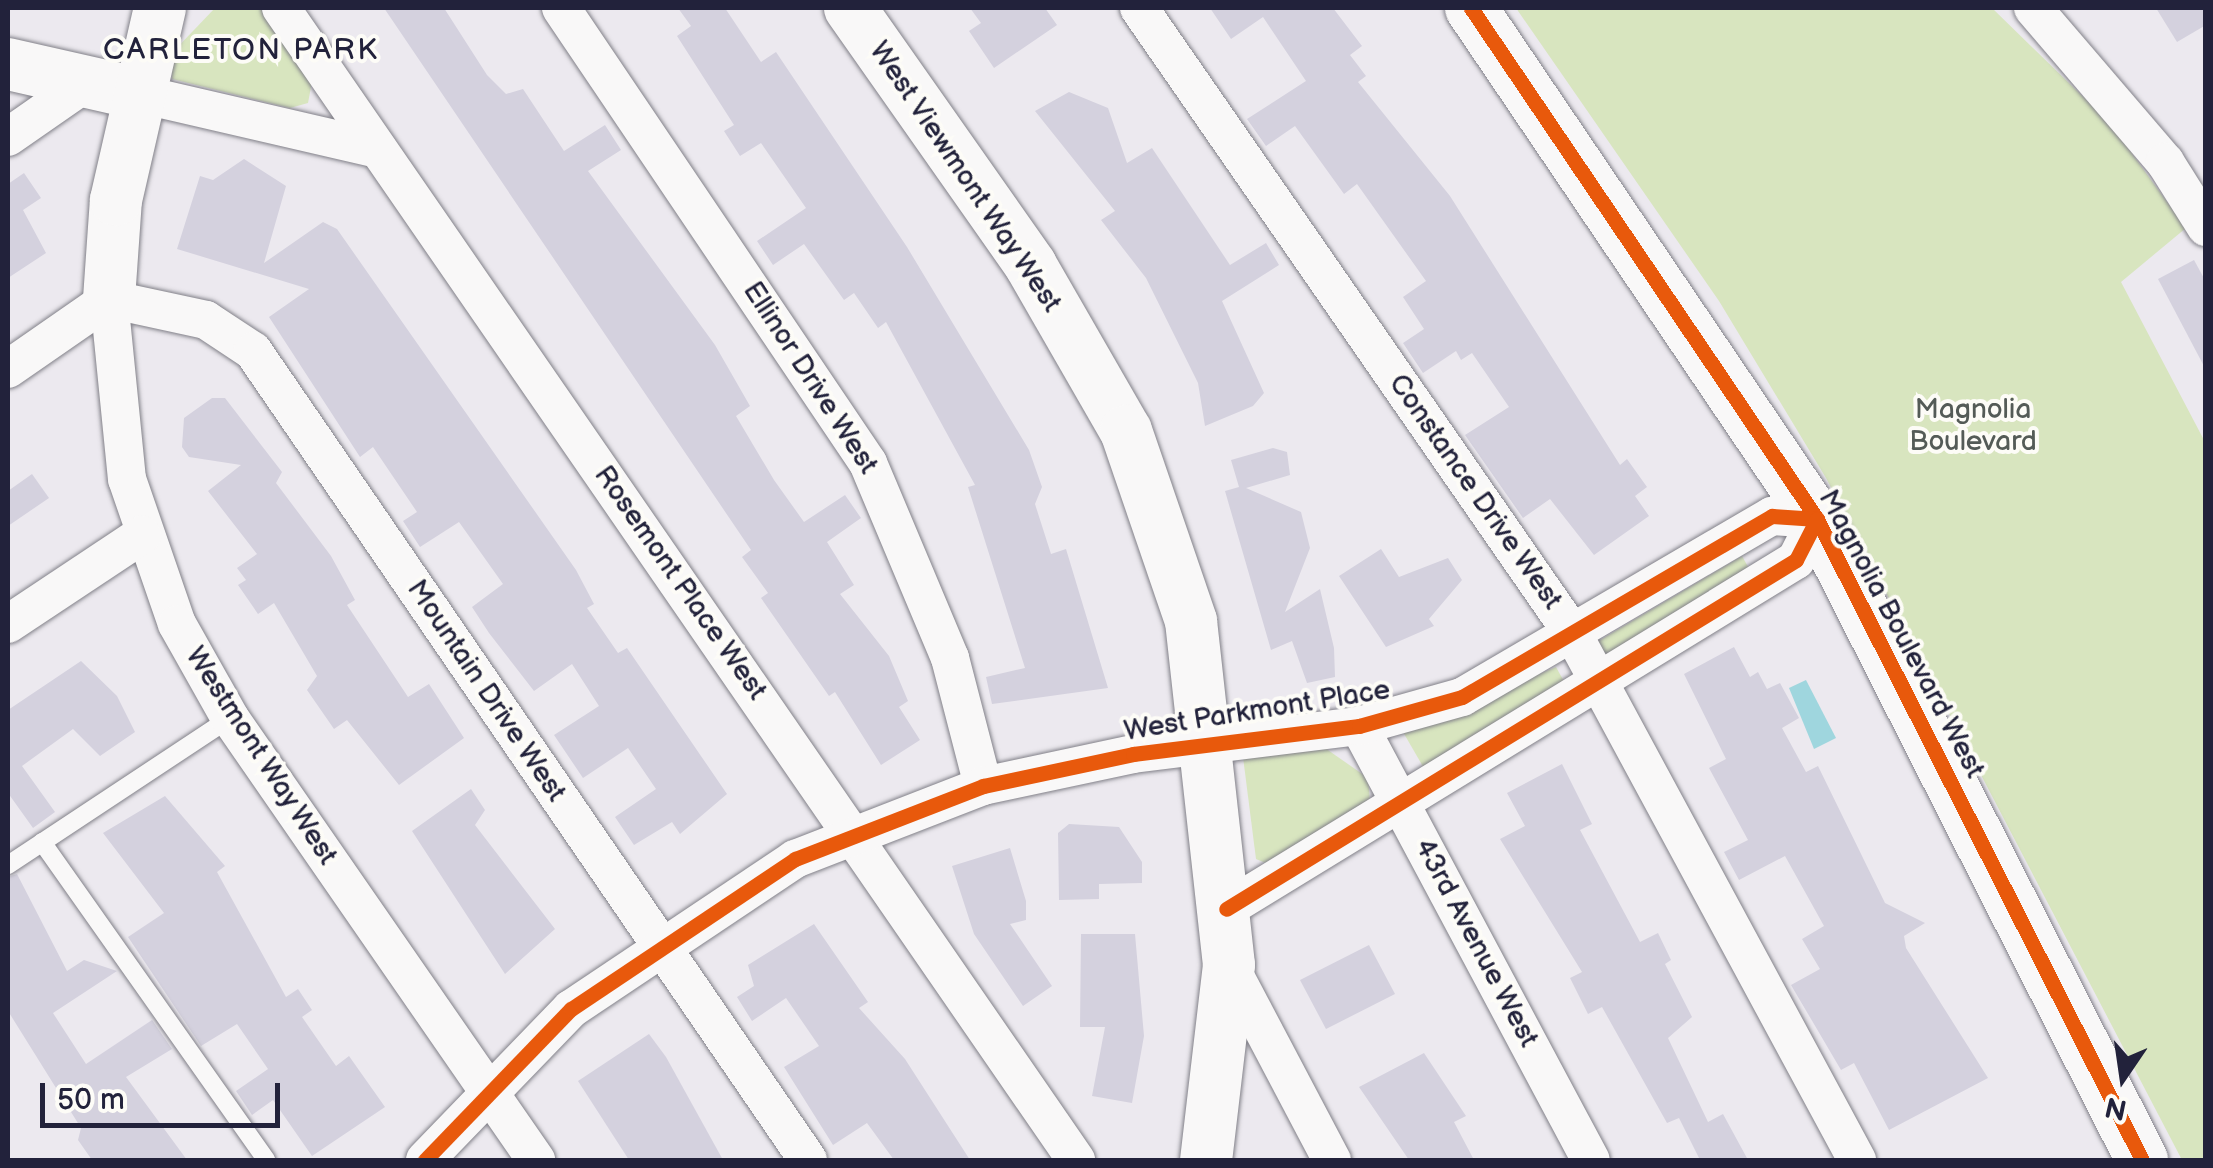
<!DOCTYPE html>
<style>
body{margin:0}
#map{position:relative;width:2213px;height:1168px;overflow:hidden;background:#ece9ef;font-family:"Balsamiq Sans",sans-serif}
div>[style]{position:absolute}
.green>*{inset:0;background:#d8e5bf}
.water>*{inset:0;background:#9fd6de}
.building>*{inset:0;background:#d4d1de}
.roads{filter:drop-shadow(0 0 2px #818088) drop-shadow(0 0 2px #818088)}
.lane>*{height:18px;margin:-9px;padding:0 9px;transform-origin:9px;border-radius:9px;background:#f9f8f8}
.street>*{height:38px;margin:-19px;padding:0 19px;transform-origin:19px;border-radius:19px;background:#f9f8f8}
.secondary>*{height:52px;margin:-26px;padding:0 26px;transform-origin:26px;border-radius:26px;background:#f9f8f8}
.cycleway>*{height:15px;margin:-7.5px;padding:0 7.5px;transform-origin:7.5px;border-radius:7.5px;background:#e8590c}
span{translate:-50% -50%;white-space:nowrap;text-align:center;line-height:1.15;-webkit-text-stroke:8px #fdfcf7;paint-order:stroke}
.street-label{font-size:28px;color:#22223b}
.park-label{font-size:28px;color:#545b57}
.neighbourhood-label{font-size:30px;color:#22223b;letter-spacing:2.5px}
.frame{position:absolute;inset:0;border:10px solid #22223b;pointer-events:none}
.north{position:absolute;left:2073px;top:1028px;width:100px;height:100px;-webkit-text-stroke:8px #fdfcf7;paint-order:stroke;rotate:193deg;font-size:28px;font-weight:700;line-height:40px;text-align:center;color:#22223b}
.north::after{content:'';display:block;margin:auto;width:35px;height:45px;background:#22223b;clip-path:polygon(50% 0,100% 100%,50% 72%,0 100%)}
.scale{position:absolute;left:40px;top:1083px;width:240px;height:45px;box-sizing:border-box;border:5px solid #22223b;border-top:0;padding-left:12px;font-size:30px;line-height:35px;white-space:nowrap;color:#22223b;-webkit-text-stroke:8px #fdfcf7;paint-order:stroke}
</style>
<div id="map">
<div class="green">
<div style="clip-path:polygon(215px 8px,261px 8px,313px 76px,308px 103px,290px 108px,172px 79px,171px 54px)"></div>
<div style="clip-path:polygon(1516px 8px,1992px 8px,2109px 122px,2186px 228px,2121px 282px,2205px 442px,2205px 1160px,2182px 1160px,1826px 478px,1719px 301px)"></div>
<div style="clip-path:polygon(1742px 556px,1751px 572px,1606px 661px,1595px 643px)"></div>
<div style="clip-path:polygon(1556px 667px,1566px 685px,1425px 770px,1403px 732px)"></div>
<div style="clip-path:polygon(1325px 748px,1368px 778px,1370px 801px,1268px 864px,1256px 859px,1243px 757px)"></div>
</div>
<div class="water">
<div style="clip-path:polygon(1806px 680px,1836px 738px,1814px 749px,1789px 688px)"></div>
</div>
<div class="building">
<div style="clip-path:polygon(384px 8px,444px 8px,487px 75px,506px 94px,523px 89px,564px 151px,605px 125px,621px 150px,588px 171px,715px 345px,750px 406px,736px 416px,774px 480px,804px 522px,845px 495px,861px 518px,827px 542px,854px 585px,840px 594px,889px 656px,908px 701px,899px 707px,920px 740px,881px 765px,835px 692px,829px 696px,761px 598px,768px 593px,742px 557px,751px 550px)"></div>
<div style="clip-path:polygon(678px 8px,725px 8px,761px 62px,776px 52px,907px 247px,1029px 450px,1042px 487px,1035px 504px,1051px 554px,1066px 549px,1108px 688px,992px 704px,986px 677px,1025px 668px,968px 487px,975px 485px,886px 322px,878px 328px,854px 293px,844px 300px,804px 244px,773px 265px,757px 241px,806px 208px,761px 143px,740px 156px,724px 131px,734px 125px,677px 36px,691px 26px)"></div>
<div style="clip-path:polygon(970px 8px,1045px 8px,1057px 25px,994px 68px,969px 31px,981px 23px)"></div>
<div style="clip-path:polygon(1210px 8px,1333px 8px,1362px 46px,1350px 55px,1366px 76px,1358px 82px,1450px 196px,1620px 465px,1627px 459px,1647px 487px,1635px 496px,1649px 516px,1594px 555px,1550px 499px,1523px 518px,1465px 435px,1509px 407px,1472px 353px,1461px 360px,1456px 351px,1423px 373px,1403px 343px,1424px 329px,1403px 297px,1426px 281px,1357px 184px,1344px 194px,1295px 126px,1266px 146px,1247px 119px,1306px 81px,1263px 17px,1231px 39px)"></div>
<div style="clip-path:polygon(2156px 8px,2206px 8px,2206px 25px,2177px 42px)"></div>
<div style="clip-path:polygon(1069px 92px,1108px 108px,1127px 163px,1152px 148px,1230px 265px,1266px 243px,1279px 265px,1222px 301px,1264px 393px,1253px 406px,1205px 426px,1198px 383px,1146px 278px,1101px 220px,1115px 211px,1035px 111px)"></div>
<div style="clip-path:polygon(244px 159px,286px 186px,264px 263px,323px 222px,337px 229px,576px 570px,594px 604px,587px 608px,618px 653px,627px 648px,727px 794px,680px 834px,672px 822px,634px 845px,615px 817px,656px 789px,628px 748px,583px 778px,554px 735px,599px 706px,572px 664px,534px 691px,489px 633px,472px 607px,503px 584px,459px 522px,420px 547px,403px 521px,417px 512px,373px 447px,360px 457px,269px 317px,309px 289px,177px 249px,200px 176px,213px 180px)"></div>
<div style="clip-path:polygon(24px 173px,41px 198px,23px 210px,46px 253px,8px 278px,8px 184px)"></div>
<div style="clip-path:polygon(2194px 260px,2206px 282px,2206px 370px,2158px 279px)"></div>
<div style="clip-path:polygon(212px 398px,225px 398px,282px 472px,276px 483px,331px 556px,355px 600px,347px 605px,408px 697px,429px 684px,464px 738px,399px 785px,347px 720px,334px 729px,307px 690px,317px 676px,274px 603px,258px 614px,238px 585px,246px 580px,237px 568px,257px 554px,208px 491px,241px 465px,189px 457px,182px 447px,184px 418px)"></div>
<div style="clip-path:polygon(1273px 448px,1287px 452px,1290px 475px,1246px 488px,1301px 512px,1310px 548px,1285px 612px,1320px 589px,1334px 648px,1335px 677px,1307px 683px,1292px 641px,1271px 650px,1225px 491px,1239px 487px,1231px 460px)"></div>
<div style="clip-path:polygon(32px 474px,49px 498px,8px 526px,8px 491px)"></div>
<div style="clip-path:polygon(1381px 549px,1399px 577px,1448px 558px,1462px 580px,1429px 619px,1434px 626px,1386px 647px,1339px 576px)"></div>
<div style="clip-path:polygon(1734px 647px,1750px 677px,1758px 672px,1767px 689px,1780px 683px,1799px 718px,1782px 728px,1806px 772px,1818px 766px,1885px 903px,1925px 923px,1904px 936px,1906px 948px,1988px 1078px,1889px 1130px,1854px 1063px,1841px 1070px,1791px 985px,1820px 969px,1802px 939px,1824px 926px,1785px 856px,1739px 880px,1724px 852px,1748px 840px,1709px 768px,1726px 759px,1684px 674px)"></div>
<div style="clip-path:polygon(81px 661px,117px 696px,135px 732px,100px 756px,73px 729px,22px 766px,55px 812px,33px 828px,8px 793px,8px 710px)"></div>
<div style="clip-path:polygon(1562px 764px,1592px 824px,1580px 830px,1640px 942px,1658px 933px,1671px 960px,1665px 964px,1692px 1017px,1668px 1038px,1708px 1122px,1723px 1114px,1748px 1160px,1700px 1160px,1679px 1118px,1667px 1123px,1602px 1007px,1588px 1014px,1570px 978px,1582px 972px,1500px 839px,1525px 826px,1507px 793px)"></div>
<div style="clip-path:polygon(471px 789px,485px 810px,475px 825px,555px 929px,505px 974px,412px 831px)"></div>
<div style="clip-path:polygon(165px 796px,225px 866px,217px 872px,286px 997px,298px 989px,312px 1010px,302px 1017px,336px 1066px,349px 1056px,385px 1107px,312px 1156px,273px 1100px,252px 1115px,236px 1091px,268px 1069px,237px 1024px,201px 1046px,128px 937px,164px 913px,103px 833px)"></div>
<div style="clip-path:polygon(1069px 824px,1119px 827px,1142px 862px,1142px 883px,1099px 884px,1099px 899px,1059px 900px,1058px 833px)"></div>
<div style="clip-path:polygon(1010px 848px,1026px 901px,1026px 920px,1010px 924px,1052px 986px,1023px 1006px,974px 934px,952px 866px)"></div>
<div style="clip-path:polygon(17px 874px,67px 971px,84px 960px,117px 971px,53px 1013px,86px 1064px,152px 1020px,172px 1049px,126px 1077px,187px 1160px,92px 1160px,78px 1140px,81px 1128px,8px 1011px,8px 877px)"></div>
<div style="clip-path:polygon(814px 924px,868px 1002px,859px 1008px,905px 1059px,970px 1160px,894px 1160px,867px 1123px,833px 1145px,784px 1067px,819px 1046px,786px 998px,752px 1021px,737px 997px,754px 986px,748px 965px)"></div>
<div style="clip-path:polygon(1081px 934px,1135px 934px,1144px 1036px,1132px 1103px,1092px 1096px,1105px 1027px,1080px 1027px)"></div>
<div style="clip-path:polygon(1369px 945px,1395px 994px,1326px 1029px,1300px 980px)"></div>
<div style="clip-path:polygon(649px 1034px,666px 1057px,723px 1160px,629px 1160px,578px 1081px)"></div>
<div style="clip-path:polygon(1424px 1053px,1466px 1116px,1454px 1122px,1474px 1160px,1409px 1160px,1359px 1087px)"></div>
</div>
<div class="roads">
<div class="lane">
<div style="left:42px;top:842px;width:389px;rotate:54.8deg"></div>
<div style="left:8px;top:865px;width:266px;rotate:-33.5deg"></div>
</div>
<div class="street">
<div style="left:281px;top:8px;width:1400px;rotate:55.39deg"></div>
<div style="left:561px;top:8px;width:549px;rotate:55.99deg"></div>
<div style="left:868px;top:463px;width:212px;rotate:67.2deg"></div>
<div style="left:950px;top:658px;width:132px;rotate:75.5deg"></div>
<div style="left:1139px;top:8px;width:762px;rotate:55.27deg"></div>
<div style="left:1573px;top:634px;width:598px;rotate:61.63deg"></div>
<div style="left:2033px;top:8px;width:203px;rotate:49.4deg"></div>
<div style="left:2165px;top:162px;width:77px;rotate:57.8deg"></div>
<div style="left:140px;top:94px;width:244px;rotate:13deg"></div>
<div style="left:8px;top:137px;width:96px;rotate:-34.8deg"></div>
<div style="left:109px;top:299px;width:99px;rotate:12.2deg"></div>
<div style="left:206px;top:320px;width:56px;rotate:33.4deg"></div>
<div style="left:253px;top:351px;width:981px;rotate:55.55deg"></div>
<div style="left:109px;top:299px;width:181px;rotate:84.3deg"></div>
<div style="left:127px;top:479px;width:153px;rotate:71deg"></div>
<div style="left:177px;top:624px;width:108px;rotate:60.6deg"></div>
<div style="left:230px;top:718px;width:538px;rotate:55.3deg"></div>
<div style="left:8px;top:369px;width:123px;rotate:-34.7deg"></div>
<div style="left:8px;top:624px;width:161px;rotate:-33.6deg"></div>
<div style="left:1359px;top:726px;width:492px;rotate:61.9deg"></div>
<div style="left:1229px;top:965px;width:221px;rotate:62.2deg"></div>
<div style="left:425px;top:1160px;width:210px;rotate:-46deg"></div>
<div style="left:571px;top:1009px;width:270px;rotate:-33.8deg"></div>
<div style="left:795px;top:859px;width:202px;rotate:-21.2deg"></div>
<div style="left:983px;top:786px;width:153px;rotate:-12deg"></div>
<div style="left:1133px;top:754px;width:228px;rotate:-7.1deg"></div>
<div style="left:1359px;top:726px;width:107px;rotate:-15.7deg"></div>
<div style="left:1462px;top:697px;width:359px;rotate:-30.3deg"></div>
<div style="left:1772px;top:516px;width:45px;rotate:3.8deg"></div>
<div style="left:1817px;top:519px;width:46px;rotate:117.1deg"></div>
<div style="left:1796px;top:560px;width:668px;rotate:148.52deg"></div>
</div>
<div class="secondary">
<div style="left:850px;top:8px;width:315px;rotate:54.9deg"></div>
<div style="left:1031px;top:266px;width:190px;rotate:60.1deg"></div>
<div style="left:1126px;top:431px;width:201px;rotate:71.1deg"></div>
<div style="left:1191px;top:621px;width:346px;rotate:83.7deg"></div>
<div style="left:1229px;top:965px;width:196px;rotate:96.7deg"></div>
<div style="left:1471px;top:8px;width:617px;rotate:55.9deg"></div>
<div style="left:1817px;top:519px;width:719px;rotate:63.11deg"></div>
<div style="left:8px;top:64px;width:135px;rotate:12.8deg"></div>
<div style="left:109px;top:299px;width:99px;rotate:-86deg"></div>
<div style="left:116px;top:200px;width:197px;rotate:-77.1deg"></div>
</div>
</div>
<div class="cycleway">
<div style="left:1471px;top:8px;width:617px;rotate:55.9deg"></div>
<div style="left:1817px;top:519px;width:719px;rotate:63.11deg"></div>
<div style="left:425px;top:1160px;width:210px;rotate:-46deg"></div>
<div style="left:571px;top:1009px;width:270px;rotate:-33.8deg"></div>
<div style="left:795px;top:859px;width:202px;rotate:-21.2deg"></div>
<div style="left:983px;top:786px;width:153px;rotate:-12deg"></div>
<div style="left:1133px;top:754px;width:228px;rotate:-7.1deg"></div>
<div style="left:1359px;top:726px;width:107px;rotate:-15.7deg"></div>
<div style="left:1462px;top:697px;width:359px;rotate:-30.3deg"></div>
<div style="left:1772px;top:516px;width:45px;rotate:3.8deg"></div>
<div style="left:1817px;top:519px;width:46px;rotate:117.1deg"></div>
<div style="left:1796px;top:560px;width:668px;rotate:148.52deg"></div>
</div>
<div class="street-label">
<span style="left:965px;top:177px;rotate:56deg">West Viewmont Way West</span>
<span style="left:810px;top:378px;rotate:57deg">Ellinor Drive West</span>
<span style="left:1475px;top:492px;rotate:55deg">Constance Drive West</span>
<span style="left:680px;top:583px;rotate:55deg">Rosemont Place West</span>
<span style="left:1901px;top:634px;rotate:62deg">Magnolia Boulevard West</span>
<span style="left:486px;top:691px;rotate:56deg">Mountain Drive West</span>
<span style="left:1257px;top:711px;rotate:-9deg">West Parkmont Place</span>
<span style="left:261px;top:756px;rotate:57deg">Westmont Way West</span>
<span style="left:1476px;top:943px;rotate:62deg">43rd Avenue West</span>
</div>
<div class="park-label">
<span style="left:1973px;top:426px">Magnolia<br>Boulevard</span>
</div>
<div class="neighbourhood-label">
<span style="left:241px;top:50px">CARLETON PARK</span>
</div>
<div class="frame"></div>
<div class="north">N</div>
<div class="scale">50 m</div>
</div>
